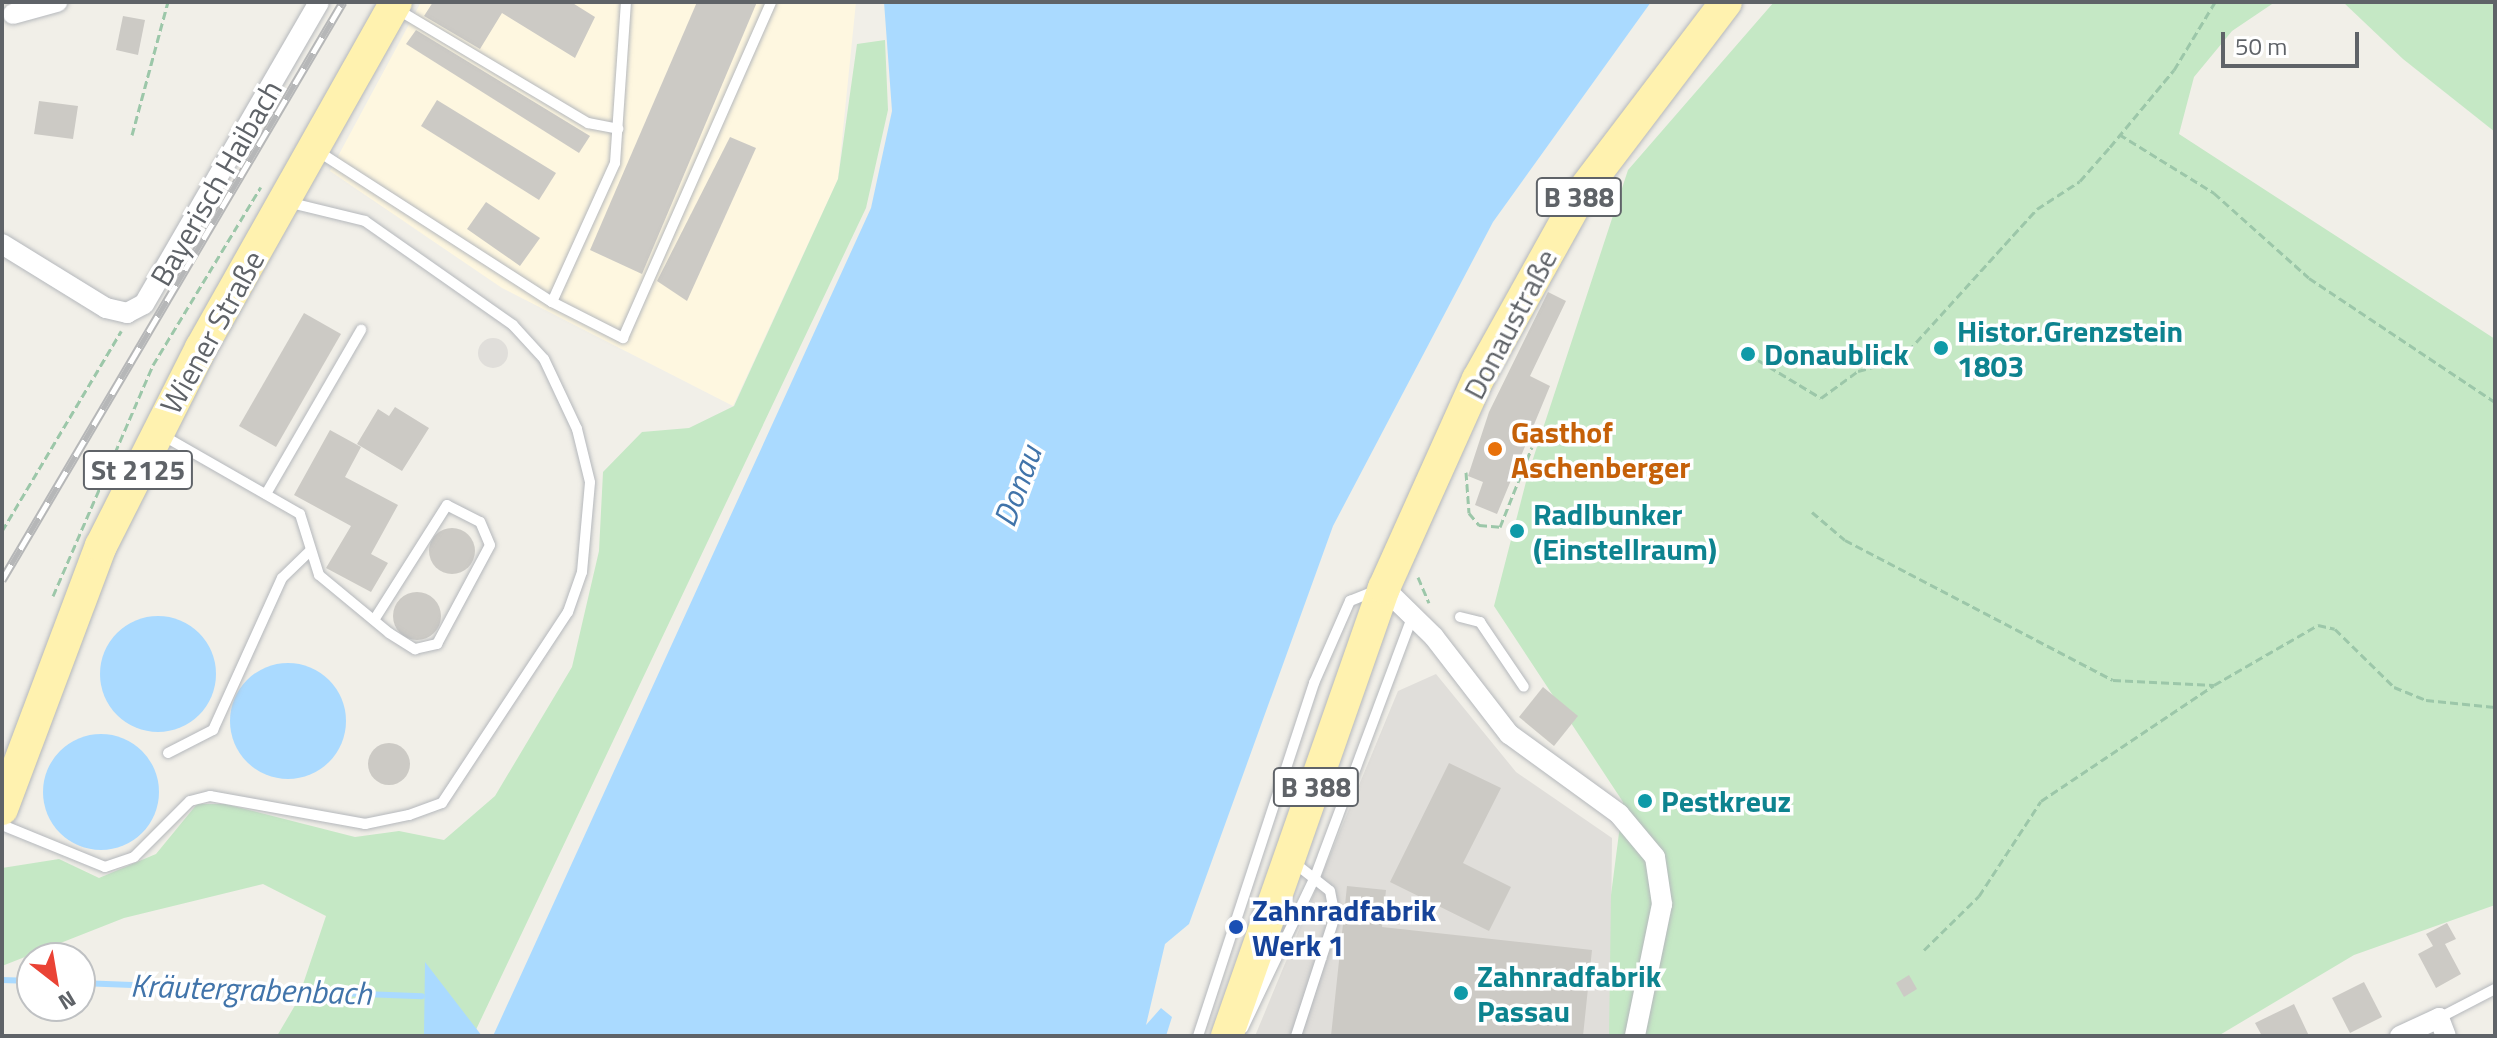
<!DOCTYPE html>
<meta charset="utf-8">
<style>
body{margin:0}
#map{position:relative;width:2497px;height:1038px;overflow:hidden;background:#f1efe8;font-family:"Titillium Web",sans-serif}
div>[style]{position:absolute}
.commercial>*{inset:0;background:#fef7e0}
.industrial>*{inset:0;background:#e0deda}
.round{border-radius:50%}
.green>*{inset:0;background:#c5e8c5}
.water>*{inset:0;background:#aadaff}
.stream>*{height:6px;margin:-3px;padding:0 3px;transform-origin:3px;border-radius:3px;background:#aadaff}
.building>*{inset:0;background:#cccac5}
.path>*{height:3px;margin-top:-1.5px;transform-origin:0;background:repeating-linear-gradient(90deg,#9cc7a9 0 8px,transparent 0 12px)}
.roads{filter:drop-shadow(0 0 2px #b5b8bc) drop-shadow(0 0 2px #b5b8bc)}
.lane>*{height:10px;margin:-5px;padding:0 5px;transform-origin:5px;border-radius:5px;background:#fff}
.street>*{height:20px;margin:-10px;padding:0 10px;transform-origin:10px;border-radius:10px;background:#fff}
.primary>*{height:32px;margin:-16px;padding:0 16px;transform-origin:16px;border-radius:16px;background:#fff2af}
.rail>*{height:9px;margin-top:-4.5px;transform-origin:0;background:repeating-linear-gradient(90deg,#fff 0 18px,#b6b7b8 0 36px);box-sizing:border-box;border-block:2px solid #b6b7b8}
.dots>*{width:22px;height:22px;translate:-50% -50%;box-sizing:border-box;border:4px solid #fff;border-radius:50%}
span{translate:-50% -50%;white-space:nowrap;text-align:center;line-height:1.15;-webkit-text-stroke:7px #fff;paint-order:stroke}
.shield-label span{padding:2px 6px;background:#fff;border:2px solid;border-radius:6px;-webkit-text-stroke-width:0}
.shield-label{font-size:28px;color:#5f6368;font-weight:700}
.street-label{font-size:30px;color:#5f6368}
.culture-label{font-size:30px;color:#0d838f;font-weight:700}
.left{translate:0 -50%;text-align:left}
.food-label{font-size:30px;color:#c56008;font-weight:700}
.transit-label{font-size:30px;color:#164399;font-weight:700}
.water-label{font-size:32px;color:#4174aa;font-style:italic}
.frame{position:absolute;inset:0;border:4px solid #5f6368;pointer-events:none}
.north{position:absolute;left:16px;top:942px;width:80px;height:80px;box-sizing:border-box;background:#fff;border:2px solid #bfc1c3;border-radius:50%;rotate:149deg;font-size:22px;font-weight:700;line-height:32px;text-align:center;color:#5f6368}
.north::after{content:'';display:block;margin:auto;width:28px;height:36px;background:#ea4335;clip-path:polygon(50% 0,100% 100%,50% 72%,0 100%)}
.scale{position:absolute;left:2221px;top:32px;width:138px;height:36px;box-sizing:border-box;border:4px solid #5f6368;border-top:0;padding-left:10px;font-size:24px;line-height:28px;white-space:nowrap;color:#5f6368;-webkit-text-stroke:6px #fff;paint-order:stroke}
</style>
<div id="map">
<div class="commercial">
<div style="clip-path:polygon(421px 2px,856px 2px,838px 179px,733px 406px,502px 288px,330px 171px)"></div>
</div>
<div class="industrial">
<div class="round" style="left:478px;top:338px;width:30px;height:30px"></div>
<div style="clip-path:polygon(1436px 674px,1516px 772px,1612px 838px,1610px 1036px,1255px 1036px,1398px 691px)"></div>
</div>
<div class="green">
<div style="clip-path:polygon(1774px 2px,2275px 2px,2232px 31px,2194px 77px,2179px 134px,2495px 339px,2495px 905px,2354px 955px,2218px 1036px,1609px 1036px,1611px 895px,1623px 802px,1494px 606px,1528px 474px,1628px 170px)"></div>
<div style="clip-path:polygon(2343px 2px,2495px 2px,2495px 132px,2403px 59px)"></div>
<div style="clip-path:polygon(885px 40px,888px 110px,866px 208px,473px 1036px,277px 1036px,297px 1002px,326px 916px,263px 884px,124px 918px,2px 966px,2px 868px,59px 859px,99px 878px,156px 854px,197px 804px,225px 804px,355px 837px,399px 831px,444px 840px,495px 796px,572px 667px,599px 551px,603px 472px,642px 432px,689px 428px,734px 406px,838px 179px,857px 44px)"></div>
</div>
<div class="water">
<div style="clip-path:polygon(884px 2px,1651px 2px,1493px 222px,1333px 526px,1189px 924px,1165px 944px,1146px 1025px,1161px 1008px,1172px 1017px,1166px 1036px,493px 1036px,871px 208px,892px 111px)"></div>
<div class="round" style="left:100px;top:616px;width:116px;height:116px"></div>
<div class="round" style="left:230px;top:663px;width:116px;height:116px"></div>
<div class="round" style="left:43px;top:734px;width:116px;height:116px"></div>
<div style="clip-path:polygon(425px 962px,482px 1036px,424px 1036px)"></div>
</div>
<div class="stream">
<div style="left:2px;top:980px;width:30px;rotate:2deg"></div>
<div style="left:80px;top:983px;width:342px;rotate:2.2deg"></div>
</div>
<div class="building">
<div style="clip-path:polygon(433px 2px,571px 2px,595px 17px,575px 58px,502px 13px,480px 49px,424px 16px)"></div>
<div style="clip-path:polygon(697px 2px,757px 2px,642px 274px,590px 250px)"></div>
<div style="clip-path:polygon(123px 16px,145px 20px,138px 55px,116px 50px)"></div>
<div style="clip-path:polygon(416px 30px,590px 136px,579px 153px,406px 44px)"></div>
<div style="clip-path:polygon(437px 100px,556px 173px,539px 200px,421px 126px)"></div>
<div style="clip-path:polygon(39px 101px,78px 106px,73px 139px,34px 134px)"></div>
<div style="clip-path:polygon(730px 137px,756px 148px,687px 301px,657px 281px)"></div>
<div style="clip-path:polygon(486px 202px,540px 238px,520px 266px,467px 229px)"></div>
<div style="clip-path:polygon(1548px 292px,1566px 301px,1530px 376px,1550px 386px,1497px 514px,1475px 505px,1483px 482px,1468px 476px,1489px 412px)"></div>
<div style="clip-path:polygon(304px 313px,341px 334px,276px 447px,239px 426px)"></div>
<div style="clip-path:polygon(395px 407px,429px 428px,402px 471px,357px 444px,378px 409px,389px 416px)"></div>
<div style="clip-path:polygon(330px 430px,361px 447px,345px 477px,398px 505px,371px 554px,388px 563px,371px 592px,326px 568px,351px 526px,294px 495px)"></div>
<div class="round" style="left:429px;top:528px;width:46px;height:46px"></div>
<div class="round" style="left:393px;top:592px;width:48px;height:48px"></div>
<div style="clip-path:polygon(1543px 687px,1578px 716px,1554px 746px,1519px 717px)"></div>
<div class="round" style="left:368px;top:743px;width:42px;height:42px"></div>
<div style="clip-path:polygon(1449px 763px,1501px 788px,1463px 863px,1511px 887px,1489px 931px,1390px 882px)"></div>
<div style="clip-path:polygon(1347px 886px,1386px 890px,1382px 927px,1592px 950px,1583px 1036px,1331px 1036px)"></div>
<div style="clip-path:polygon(2447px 923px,2456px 939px,2445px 944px,2461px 974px,2436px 988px,2418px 954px,2433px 946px,2426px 934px)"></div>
<div style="clip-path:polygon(1909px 975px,1917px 989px,1904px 997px,1896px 983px)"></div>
<div style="clip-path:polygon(2364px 982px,2382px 1017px,2350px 1033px,2332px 998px)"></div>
<div style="clip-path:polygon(2294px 1004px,2309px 1036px,2262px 1036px,2255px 1023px)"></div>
</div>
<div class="path">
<div style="left:2119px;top:134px;width:112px;rotate:31.8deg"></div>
<div style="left:2214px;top:193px;width:127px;rotate:41.8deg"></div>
<div style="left:2309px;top:278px;width:224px;rotate:33.7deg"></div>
<div style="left:132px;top:135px;width:138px;rotate:-74.9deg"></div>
<div style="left:1748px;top:354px;width:85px;rotate:31.1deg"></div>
<div style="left:1821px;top:398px;width:46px;rotate:-36.1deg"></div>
<div style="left:1858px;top:371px;width:43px;rotate:-14.7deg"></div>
<div style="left:1900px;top:360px;width:204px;rotate:-47.8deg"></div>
<div style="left:2037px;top:209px;width:51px;rotate:-33.1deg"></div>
<div style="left:2080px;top:181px;width:45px;rotate:-48.6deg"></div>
<div style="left:2110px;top:147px;width:100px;rotate:-50.3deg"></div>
<div style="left:2174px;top:70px;width:79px;rotate:-58.9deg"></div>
<div style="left:1466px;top:472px;width:41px;rotate:85.8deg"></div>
<div style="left:1469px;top:513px;width:16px;rotate:50deg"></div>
<div style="left:1479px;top:525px;width:21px;rotate:5deg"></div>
<div style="left:1500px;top:527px;width:86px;rotate:-68.2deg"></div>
<div style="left:1812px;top:512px;width:43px;rotate:40.3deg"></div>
<div style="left:1845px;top:540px;width:302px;rotate:27.6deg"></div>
<div style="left:2113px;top:680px;width:101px;rotate:2.8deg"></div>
<div style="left:2214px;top:685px;width:120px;rotate:-30deg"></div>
<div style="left:2318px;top:625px;width:17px;rotate:13deg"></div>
<div style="left:2335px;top:629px;width:83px;rotate:44.5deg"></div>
<div style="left:2394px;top:687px;width:35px;rotate:22deg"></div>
<div style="left:2426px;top:700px;width:69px;rotate:5.8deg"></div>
<div style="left:2px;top:531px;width:233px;rotate:-59.2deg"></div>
<div style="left:1418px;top:577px;width:28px;rotate:67deg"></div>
<div style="left:53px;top:596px;width:252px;rotate:-66.6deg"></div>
<div style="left:153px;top:365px;width:208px;rotate:-58.8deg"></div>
<div style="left:1924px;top:950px;width:77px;rotate:-44.5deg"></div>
<div style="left:1979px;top:896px;width:113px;rotate:-56.9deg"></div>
<div style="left:2041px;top:801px;width:208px;rotate:-33.8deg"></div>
</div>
<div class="roads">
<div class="lane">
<div style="left:395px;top:8px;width:225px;rotate:30.8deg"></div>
<div style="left:588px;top:123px;width:31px;rotate:11deg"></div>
<div style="left:316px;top:150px;width:281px;rotate:32.8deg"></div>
<div style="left:552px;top:302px;width:153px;rotate:-65.6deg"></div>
<div style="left:615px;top:163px;width:161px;rotate:-86.1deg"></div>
<div style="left:552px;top:302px;width:80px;rotate:26.9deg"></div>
<div style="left:623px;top:338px;width:367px;rotate:-66.2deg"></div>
<div style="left:162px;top:435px;width:159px;rotate:29.8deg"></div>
<div style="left:300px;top:514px;width:64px;rotate:72.7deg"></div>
<div style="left:319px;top:575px;width:91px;rotate:39.6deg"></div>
<div style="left:389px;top:633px;width:31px;rotate:32deg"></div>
<div style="left:415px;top:649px;width:23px;rotate:-13deg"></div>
<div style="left:437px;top:644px;width:112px;rotate:-61.8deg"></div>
<div style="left:490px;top:545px;width:25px;rotate:-113deg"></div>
<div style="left:480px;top:522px;width:37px;rotate:-153deg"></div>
<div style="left:447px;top:505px;width:136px;rotate:122.4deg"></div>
<div style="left:266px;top:494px;width:190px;rotate:-59.9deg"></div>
<div style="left:1460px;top:617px;width:21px;rotate:14deg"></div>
<div style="left:1480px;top:622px;width:78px;rotate:55.9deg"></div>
<div style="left:168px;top:753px;width:51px;rotate:-27.1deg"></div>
<div style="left:213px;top:730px;width:167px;rotate:-65.6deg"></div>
<div style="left:282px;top:578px;width:39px;rotate:-44deg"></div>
<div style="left:2px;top:825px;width:111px;rotate:22.2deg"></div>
<div style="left:105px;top:867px;width:31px;rotate:-19deg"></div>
<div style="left:134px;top:857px;width:79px;rotate:-45deg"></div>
<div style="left:190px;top:801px;width:21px;rotate:-14deg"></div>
<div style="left:210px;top:796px;width:158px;rotate:10.2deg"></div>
<div style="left:365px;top:824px;width:45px;rotate:-11.6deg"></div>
<div style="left:409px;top:815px;width:35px;rotate:-20deg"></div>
<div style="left:442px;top:803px;width:229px;rotate:-56.6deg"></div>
<div style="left:568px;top:612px;width:42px;rotate:-70.7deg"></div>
<div style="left:582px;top:572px;width:90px;rotate:-84.9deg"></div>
<div style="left:590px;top:482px;width:55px;rotate:-103.8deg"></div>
<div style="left:577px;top:429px;width:77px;rotate:-115.2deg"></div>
<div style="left:544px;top:359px;width:46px;rotate:-132.4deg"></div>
<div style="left:513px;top:325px;width:181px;rotate:-144.9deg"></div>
<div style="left:365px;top:221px;width:80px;rotate:-166.3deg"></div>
<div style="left:1292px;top:861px;width:48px;rotate:38.3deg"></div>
<div style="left:1330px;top:891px;width:25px;rotate:79deg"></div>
<div style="left:1335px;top:916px;width:126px;rotate:108deg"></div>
<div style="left:2439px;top:1018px;width:63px;rotate:-27.4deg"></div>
<div style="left:1243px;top:1028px;width:167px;rotate:-64.5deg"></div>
<div style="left:1315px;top:877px;width:280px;rotate:-69.5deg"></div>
<div style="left:1198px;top:1036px;width:372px;rotate:-71.8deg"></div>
<div style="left:1314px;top:683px;width:90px;rotate:-66.3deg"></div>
<div style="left:1350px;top:601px;width:27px;rotate:-22deg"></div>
</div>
<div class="street">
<div style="left:13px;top:14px;width:46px;rotate:-15.3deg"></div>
<div style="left:2px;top:244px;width:122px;rotate:31.6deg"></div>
<div style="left:106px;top:308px;width:22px;rotate:13deg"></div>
<div style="left:127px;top:313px;width:19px;rotate:-28deg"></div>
<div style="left:144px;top:304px;width:349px;rotate:-59.9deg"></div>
<div style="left:1384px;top:588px;width:70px;rotate:44.4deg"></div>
<div style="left:1434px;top:637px;width:123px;rotate:52.3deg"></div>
<div style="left:1509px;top:734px;width:136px;rotate:36deg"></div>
<div style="left:1619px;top:814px;width:56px;rotate:50.1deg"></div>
<div style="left:1655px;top:857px;width:48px;rotate:81.5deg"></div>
<div style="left:1662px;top:904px;width:135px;rotate:101.6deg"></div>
<div style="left:2400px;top:1036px;width:43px;rotate:-24.8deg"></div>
<div style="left:2439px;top:1018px;width:19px;rotate:69deg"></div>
</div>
<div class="primary">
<div style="left:2px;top:809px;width:281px;rotate:-69.4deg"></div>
<div style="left:101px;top:546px;width:222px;rotate:-63.2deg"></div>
<div style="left:201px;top:348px;width:397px;rotate:-60.6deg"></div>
<div style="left:1227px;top:1036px;width:475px;rotate:-70.7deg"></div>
<div style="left:1384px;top:588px;width:229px;rotate:-65.8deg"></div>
<div style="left:1478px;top:379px;width:214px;rotate:-60.9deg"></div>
<div style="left:1582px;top:192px;width:238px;rotate:-52.8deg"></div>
</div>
</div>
<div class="rail">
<div style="left:2px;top:580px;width:671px;rotate:-59.46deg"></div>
</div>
<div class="dots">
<div style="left:1941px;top:348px;background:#0f9aa8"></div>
<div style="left:1748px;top:354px;background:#0f9aa8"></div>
<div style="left:1495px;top:449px;background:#e8710a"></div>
<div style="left:1517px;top:531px;background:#0f9aa8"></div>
<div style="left:1645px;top:801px;background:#0f9aa8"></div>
<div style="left:1236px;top:927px;background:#1a4fb4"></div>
<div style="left:1461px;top:993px;background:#0f9aa8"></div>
</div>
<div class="shield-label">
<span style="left:1579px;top:197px">B 388</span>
<span style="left:138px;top:470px">St 2125</span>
<span style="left:1316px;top:787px">B 388</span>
</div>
<div class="street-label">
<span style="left:216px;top:183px;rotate:-60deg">Bayerisch Haibach</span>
<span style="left:1510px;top:324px;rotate:-62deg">Donaustraße</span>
<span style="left:212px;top:332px;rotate:-61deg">Wiener Straße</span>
</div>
<div class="culture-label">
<span class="left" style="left:1957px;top:348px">Histor.Grenzstein<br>1803</span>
<span class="left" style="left:1764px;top:354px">Donaublick</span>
<span class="left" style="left:1533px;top:531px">Radlbunker<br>(Einstellraum)</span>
<span class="left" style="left:1661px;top:801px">Pestkreuz</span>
<span class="left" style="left:1477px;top:993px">Zahnradfabrik<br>Passau</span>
</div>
<div class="food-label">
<span class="left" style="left:1511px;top:449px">Gasthof<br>Aschenberger</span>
</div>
<div class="transit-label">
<span class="left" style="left:1252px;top:927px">Zahnradfabrik<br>Werk 1</span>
</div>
<div class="water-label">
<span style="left:1017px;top:486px;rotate:-70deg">Donau</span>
<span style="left:251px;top:989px;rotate:2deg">Kräutergrabenbach</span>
</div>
<div class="frame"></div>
<div class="north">N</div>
<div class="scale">50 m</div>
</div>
